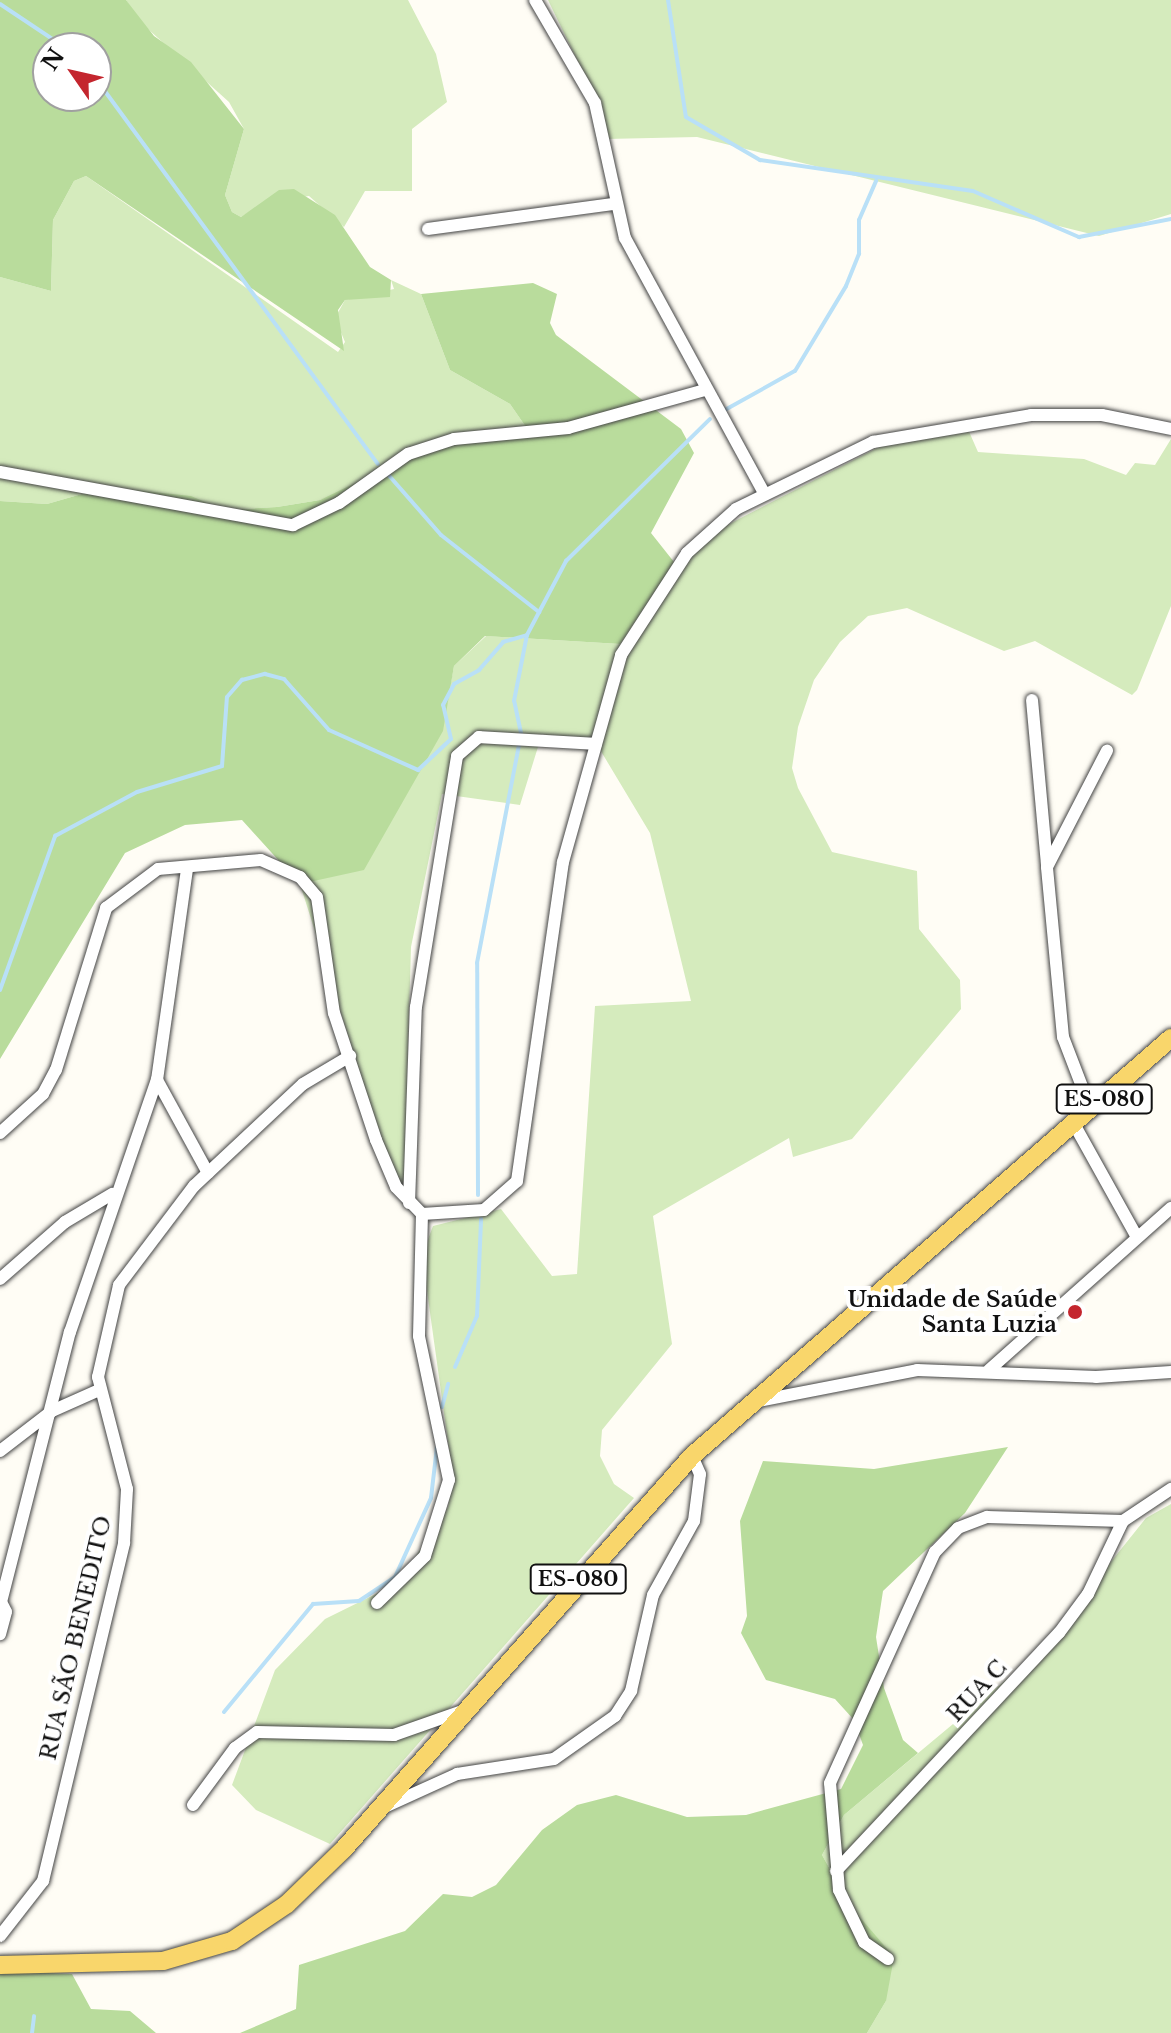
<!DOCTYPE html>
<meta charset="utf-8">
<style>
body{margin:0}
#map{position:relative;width:1171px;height:2033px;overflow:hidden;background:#fffdf5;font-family:"Libre Baskerville",serif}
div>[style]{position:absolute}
.green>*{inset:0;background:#d5ebbd}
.forest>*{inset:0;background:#b9dc9c}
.stream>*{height:4px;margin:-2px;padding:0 2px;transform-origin:2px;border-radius:2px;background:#b9e0f7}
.roads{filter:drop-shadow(0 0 2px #444) drop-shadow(0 0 2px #444)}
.street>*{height:12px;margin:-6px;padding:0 6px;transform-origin:6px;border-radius:6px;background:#fff}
.primary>*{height:18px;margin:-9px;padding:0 9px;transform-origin:9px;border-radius:9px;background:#f9d66b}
.dots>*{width:22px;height:22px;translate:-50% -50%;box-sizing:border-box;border:4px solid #fff;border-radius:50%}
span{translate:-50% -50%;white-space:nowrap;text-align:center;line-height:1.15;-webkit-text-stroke:8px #fff;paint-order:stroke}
.shield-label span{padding:2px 6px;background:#fff;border:2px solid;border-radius:6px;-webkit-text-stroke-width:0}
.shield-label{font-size:20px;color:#111;font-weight:700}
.poi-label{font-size:22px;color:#111;font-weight:700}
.right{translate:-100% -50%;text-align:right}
.street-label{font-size:22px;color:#111}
.north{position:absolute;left:32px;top:32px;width:80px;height:80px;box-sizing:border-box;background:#fff;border:2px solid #a0a0a0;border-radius:50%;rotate:304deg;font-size:22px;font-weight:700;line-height:32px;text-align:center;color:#111}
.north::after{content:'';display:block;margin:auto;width:28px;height:36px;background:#c4262e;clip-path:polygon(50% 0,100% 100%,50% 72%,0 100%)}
</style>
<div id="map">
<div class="green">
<div style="clip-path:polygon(126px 0,408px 0,436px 54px,447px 102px,412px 129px,412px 191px,365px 191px,344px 227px,309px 196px,265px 202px,241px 217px,232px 212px,225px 195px,244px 129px,229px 102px,138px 20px)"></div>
<div style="clip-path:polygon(548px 0,1171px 0,1171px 214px,1099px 236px,697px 137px,606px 139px,594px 95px)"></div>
<div style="clip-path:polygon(86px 176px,338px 352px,345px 342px,335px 318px,345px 300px,394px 289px,391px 280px,421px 294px,450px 370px,510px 404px,528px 430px,320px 500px,277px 507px,224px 510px,106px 487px,47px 504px,0 501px,0 277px,51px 291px,53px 220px,74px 181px)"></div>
<div style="clip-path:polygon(967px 427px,978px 452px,1084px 459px,1126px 475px,1135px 463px,1155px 465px,1171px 439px,1171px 606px,1137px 690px,1132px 695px,1035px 641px,1004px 651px,907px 608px,868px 616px,840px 642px,814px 680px,798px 727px,792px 768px,798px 788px,832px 852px,917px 871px,919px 929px,960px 980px,961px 1009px,852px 1139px,793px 1157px,789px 1138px,653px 1216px,672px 1344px,602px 1430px,600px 1456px,614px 1484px,634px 1498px,330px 1844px,256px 1810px,232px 1785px,275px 1670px,325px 1619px,398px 1583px,448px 1507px,453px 1478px,422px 1255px,433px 1226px,501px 1209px,552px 1276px,577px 1274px,595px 1006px,691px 1001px,650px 833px,599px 748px,542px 734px,520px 805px,442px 794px,411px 947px,404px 1191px,388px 1162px,300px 884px,442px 731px,454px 666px,486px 636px,620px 644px,633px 615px,674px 562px,681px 570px,698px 540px,879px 447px)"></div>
<div style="clip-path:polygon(1171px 1504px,1171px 2033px,867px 2033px,886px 2001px,852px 1908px,822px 1855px,844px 1815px,1038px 1653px,1146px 1518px)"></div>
</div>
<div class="forest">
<div style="clip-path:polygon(evenodd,0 0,126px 0,154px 36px,191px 62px,244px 129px,225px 195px,232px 212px,241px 217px,279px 190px,294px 189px,335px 215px,370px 267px,391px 280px,390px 297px,345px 300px,338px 310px,344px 351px,86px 176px,74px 181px,53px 220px,51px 291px,0 277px,0 0,48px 48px,96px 48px,96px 96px,48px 96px,48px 48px)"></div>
<div style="clip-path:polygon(533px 283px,557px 294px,550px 323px,556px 335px,681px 429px,694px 453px,651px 533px,674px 562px,620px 644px,485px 636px,454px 666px,443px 731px,364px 870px,300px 884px,242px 820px,185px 825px,125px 853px,0 1059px,0 501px,47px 504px,106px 487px,191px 496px,224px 510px,277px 507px,320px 500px,436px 444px,528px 430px,510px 404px,450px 370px,421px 294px)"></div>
<div style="clip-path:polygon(1008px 1447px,965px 1513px,883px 1591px,876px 1637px,884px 1688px,903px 1740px,918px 1753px,844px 1815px,822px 1855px,852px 1908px,894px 1957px,886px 2001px,867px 2033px,240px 2033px,296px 2009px,299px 1965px,405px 1931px,443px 1894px,472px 1897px,496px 1885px,542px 1830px,577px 1805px,616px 1795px,687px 1817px,746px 1815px,841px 1789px,863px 1745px,854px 1720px,835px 1699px,766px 1680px,741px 1633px,747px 1616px,740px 1521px,763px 1461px,874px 1469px)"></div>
<div style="clip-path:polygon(0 1971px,72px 1974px,91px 2009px,130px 2011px,156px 2033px,0 2033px)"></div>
</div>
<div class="stream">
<div style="left:668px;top:0;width:118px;rotate:81.3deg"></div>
<div style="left:686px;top:117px;width:86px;rotate:30.2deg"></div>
<div style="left:760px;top:160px;width:215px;rotate:8.3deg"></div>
<div style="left:973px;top:191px;width:116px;rotate:23.5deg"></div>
<div style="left:1079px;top:237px;width:94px;rotate:-11.1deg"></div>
<div style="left:0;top:4px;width:79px;rotate:33.7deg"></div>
<div style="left:96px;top:79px;width:477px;rotate:53.8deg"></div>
<div style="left:723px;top:411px;width:82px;rotate:-29.1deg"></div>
<div style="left:795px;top:371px;width:99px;rotate:-59deg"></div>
<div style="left:846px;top:286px;width:35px;rotate:-68deg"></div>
<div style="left:859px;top:254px;width:34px;rotate:-90deg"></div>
<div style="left:859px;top:220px;width:43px;rotate:-66.4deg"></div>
<div style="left:385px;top:471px;width:85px;rotate:48.8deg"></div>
<div style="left:441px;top:535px;width:125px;rotate:38.2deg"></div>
<div style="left:521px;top:733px;width:33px;rotate:-102deg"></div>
<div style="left:514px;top:701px;width:67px;rotate:-78.9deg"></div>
<div style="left:527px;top:635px;width:84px;rotate:-62.2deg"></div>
<div style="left:566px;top:561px;width:202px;rotate:-44.6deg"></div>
<div style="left:0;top:990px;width:164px;rotate:-70.3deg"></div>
<div style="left:55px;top:836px;width:93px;rotate:-28.2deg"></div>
<div style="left:137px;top:792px;width:89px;rotate:-17deg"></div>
<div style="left:222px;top:766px;width:69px;rotate:-85.9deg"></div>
<div style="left:227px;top:697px;width:23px;rotate:-49deg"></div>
<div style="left:242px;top:680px;width:24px;rotate:-15deg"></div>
<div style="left:265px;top:674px;width:20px;rotate:15deg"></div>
<div style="left:284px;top:679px;width:68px;rotate:48.6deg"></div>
<div style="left:329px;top:730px;width:98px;rotate:24.2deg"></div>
<div style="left:418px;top:770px;width:45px;rotate:-43.2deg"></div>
<div style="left:451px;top:739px;width:35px;rotate:-103deg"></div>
<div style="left:443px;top:705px;width:24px;rotate:-62deg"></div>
<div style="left:454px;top:684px;width:29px;rotate:-29deg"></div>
<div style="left:479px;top:670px;width:37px;rotate:-49deg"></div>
<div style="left:503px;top:642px;width:25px;rotate:-16deg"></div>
<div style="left:478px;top:1195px;width:232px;rotate:-90.2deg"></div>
<div style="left:477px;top:963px;width:222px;rotate:-79.1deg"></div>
<div style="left:455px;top:1367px;width:56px;rotate:-66.7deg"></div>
<div style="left:477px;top:1316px;width:97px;rotate:-87.6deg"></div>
<div style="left:442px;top:1407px;width:24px;rotate:-75deg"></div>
<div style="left:224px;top:1712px;width:140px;rotate:-50.5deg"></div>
<div style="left:313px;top:1604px;width:46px;rotate:-3.7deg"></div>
<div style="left:359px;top:1601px;width:43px;rotate:-33.7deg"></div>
<div style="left:395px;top:1577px;width:87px;rotate:-65.5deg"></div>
<div style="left:431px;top:1498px;width:51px;rotate:-83.3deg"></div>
<div style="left:32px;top:2033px;width:17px;rotate:-83deg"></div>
</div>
<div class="roads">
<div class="street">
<div style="left:535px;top:0;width:119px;rotate:59.8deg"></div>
<div style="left:595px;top:103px;width:138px;rotate:77.5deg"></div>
<div style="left:625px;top:238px;width:290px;rotate:61.4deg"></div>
<div style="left:428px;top:229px;width:188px;rotate:-7.7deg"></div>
<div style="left:0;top:472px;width:298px;rotate:10.3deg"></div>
<div style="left:293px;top:525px;width:51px;rotate:-25.6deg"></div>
<div style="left:339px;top:503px;width:85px;rotate:-35.4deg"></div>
<div style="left:408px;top:454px;width:48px;rotate:-18.1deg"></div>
<div style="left:454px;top:439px;width:115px;rotate:-5.5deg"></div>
<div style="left:568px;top:428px;width:142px;rotate:-15.5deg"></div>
<div style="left:1032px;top:700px;width:165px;rotate:84.8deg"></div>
<div style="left:157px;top:1080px;width:106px;rotate:61.3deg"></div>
<div style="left:1091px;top:1110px;width:78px;rotate:-111deg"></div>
<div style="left:1063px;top:1037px;width:171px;rotate:-95.4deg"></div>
<div style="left:1047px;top:867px;width:131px;rotate:-62.7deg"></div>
<div style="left:1074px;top:1124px;width:129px;rotate:60.9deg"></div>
<div style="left:0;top:1133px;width:58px;rotate:-42.2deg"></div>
<div style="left:43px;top:1094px;width:27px;rotate:-62deg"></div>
<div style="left:56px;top:1070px;width:170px;rotate:-72.8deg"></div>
<div style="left:106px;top:908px;width:65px;rotate:-36.9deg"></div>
<div style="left:158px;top:869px;width:103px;rotate:-5deg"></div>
<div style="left:261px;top:860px;width:43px;rotate:23.6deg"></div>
<div style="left:300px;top:877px;width:26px;rotate:50deg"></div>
<div style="left:317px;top:897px;width:117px;rotate:81.7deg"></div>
<div style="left:334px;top:1013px;width:134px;rotate:71.7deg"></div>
<div style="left:376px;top:1140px;width:51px;rotate:66.9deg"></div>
<div style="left:396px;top:1187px;width:37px;rotate:46deg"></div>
<div style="left:409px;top:1203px;width:196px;rotate:-88deg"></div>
<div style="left:416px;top:1007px;width:254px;rotate:-80.7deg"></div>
<div style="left:457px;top:756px;width:29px;rotate:-41deg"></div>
<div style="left:479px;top:737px;width:117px;rotate:3.4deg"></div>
<div style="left:422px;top:1214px;width:62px;rotate:-3.7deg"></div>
<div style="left:484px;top:1210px;width:44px;rotate:-41.3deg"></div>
<div style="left:517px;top:1181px;width:322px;rotate:-81.8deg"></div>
<div style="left:563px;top:862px;width:215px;rotate:-74.3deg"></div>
<div style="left:621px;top:655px;width:121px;rotate:-57.1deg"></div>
<div style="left:687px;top:553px;width:66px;rotate:-41.9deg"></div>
<div style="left:736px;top:509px;width:153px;rotate:-26.1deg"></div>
<div style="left:873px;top:442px;width:160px;rotate:-9.7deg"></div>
<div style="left:1031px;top:415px;width:71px"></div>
<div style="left:1102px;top:415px;width:70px;rotate:11.5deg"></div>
<div style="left:0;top:1279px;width:86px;rotate:-41.2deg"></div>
<div style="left:65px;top:1222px;width:55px;rotate:-30.8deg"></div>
<div style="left:989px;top:1370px;width:244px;rotate:-41.7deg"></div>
<div style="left:758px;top:1401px;width:162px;rotate:-11deg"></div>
<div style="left:917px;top:1370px;width:179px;rotate:2.2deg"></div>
<div style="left:1096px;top:1377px;width:75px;rotate:-3.8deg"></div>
<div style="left:0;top:1451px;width:66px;rotate:-37.6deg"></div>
<div style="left:52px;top:1411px;width:51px;rotate:-24.1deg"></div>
<div style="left:0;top:1600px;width:13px;rotate:63deg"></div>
<div style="left:6px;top:1612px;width:23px;rotate:105deg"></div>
<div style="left:1px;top:1602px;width:279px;rotate:-75.7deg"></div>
<div style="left:70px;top:1332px;width:267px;rotate:-71deg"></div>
<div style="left:157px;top:1080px;width:214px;rotate:-81.9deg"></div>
<div style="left:377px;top:1603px;width:67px;rotate:-44.4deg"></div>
<div style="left:425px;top:1556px;width:80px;rotate:-72.5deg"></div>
<div style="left:449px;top:1480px;width:147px;rotate:-101.8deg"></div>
<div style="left:419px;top:1336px;width:122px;rotate:-88.6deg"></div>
<div style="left:193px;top:1805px;width:71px;rotate:-53.6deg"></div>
<div style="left:235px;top:1748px;width:27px;rotate:-36deg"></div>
<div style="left:257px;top:1732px;width:137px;rotate:1.3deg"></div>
<div style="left:394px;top:1735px;width:72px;rotate:-19.4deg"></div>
<div style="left:380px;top:1809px;width:85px;rotate:-24.4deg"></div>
<div style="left:457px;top:1774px;width:98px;rotate:-8.8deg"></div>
<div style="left:554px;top:1759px;width:75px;rotate:-35.2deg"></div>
<div style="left:615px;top:1716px;width:30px;rotate:-57deg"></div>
<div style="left:631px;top:1691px;width:98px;rotate:-77.1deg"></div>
<div style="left:653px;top:1595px;width:85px;rotate:-61deg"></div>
<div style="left:694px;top:1521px;width:47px;rotate:-82.7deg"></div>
<div style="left:700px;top:1474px;width:20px;rotate:-114deg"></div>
<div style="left:836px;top:1871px;width:326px;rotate:-46.9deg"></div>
<div style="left:1059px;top:1633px;width:49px;rotate:-53.4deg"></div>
<div style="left:1088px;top:1594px;width:81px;rotate:-64.4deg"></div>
<div style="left:0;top:1936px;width:70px;rotate:-52deg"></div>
<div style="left:43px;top:1881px;width:348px;rotate:-76.5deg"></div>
<div style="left:124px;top:1543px;width:54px;rotate:-86.8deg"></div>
<div style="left:127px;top:1489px;width:116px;rotate:-104.5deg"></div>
<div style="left:98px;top:1377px;width:94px;rotate:-77.1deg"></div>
<div style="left:119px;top:1285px;width:124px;rotate:-52.9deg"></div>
<div style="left:194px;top:1186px;width:149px;rotate:-43.1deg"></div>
<div style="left:303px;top:1084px;width:55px;rotate:-30.8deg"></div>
<div style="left:888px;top:1959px;width:29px;rotate:-145deg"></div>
<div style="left:864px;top:1942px;width:58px;rotate:-115.7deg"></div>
<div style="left:839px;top:1890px;width:107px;rotate:-94.8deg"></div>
<div style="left:830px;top:1783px;width:254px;rotate:-65.6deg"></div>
<div style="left:935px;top:1552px;width:33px;rotate:-46deg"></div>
<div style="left:958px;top:1528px;width:31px;rotate:-21deg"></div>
<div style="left:987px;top:1517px;width:136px;rotate:1.7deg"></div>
<div style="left:1123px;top:1521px;width:58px;rotate:-33.7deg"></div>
</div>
<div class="primary">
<div style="left:0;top:1965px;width:163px;rotate:-1.4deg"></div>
<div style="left:163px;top:1961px;width:72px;rotate:-16.2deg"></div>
<div style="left:232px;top:1941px;width:66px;rotate:-33.9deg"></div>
<div style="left:287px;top:1904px;width:78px;rotate:-44deg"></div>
<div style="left:343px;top:1850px;width:526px;rotate:-48.47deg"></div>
<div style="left:692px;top:1456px;width:636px;rotate:-41.11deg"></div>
</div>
</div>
<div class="dots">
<div style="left:1075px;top:1312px;background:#c4262e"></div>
</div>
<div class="shield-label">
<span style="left:1104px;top:1099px">ES-080</span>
<span style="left:578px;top:1579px">ES-080</span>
</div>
<div class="poi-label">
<span class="right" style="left:1057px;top:1312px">Unidade de Saúde<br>Santa Luzia</span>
</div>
<div class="street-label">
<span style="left:76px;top:1638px;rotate:-77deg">RUA SÃO BENEDITO</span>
<span style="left:977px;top:1691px;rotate:-47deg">RUA C</span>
</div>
<div class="north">N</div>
</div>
